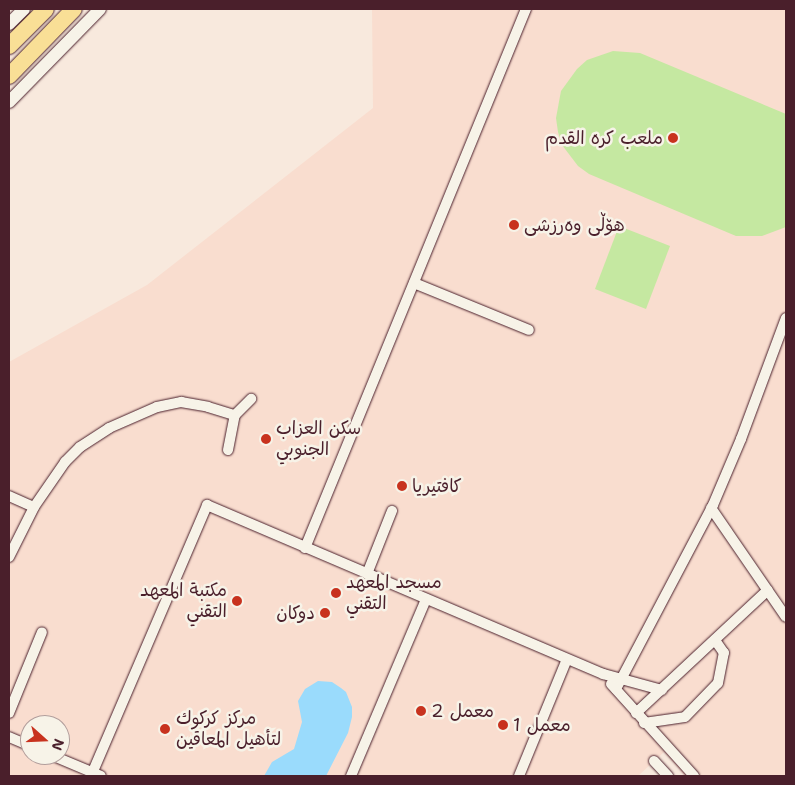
<!DOCTYPE html>
<meta charset="utf-8">
<style>
body{margin:0}
#map{position:relative;width:795px;height:785px;overflow:hidden;background:#f8e9dd;font-family:"Shantell Sans","Playpen Sans Arabic",sans-serif}
div>[style]{position:absolute}
.built>*{inset:0;background:#f9ddcf}
.green>*{inset:0;background:#c5e8a1}
.water>*{inset:0;background:#9adbfc}
.roads{filter:drop-shadow(0 0 1px #4a1f2b) drop-shadow(0 0 1px #4a1f2b)}
.minor>*{height:10px;margin:-5px;padding:0 5px;transform-origin:5px;border-radius:5px;background:#f7f3e8}
.tertiary>*{height:12px;margin:-6px;padding:0 6px;transform-origin:6px;border-radius:6px;background:#f7f3e8}
.primary>*{height:16px;margin:-8px;padding:0 8px;transform-origin:8px;border-radius:8px;background:#f9df96}
.dots>*{width:14px;height:14px;translate:-50% -50%;box-sizing:border-box;border:2px solid #f7f3e8;border-radius:50%}
span{translate:-50% -50%;white-space:nowrap;text-align:center;line-height:1.15;-webkit-text-stroke:5px #f7f3e8;paint-order:stroke}
.poi-label{font-size:18px;color:#4a1f2b}
.right{translate:-100% -50%;text-align:right}
.left{translate:0 -50%;text-align:left}
.frame{position:absolute;inset:0;border:10px solid #4a1f2b;pointer-events:none}
.north{position:absolute;left:20px;top:715px;width:50px;height:50px;box-sizing:border-box;background:#f7f3e8;border:1px solid #b29e9c;border-radius:50%;rotate:110deg;font-size:14px;font-weight:700;line-height:20px;text-align:center;color:#4a1f2b}
.north::after{content:'';display:block;margin:auto;width:18px;height:22px;background:#c8321e;clip-path:polygon(50% 0,100% 100%,50% 72%,0 100%)}
</style>
<div id="map">
<div class="built">
<div style="clip-path:polygon(evenodd,372px 9px,786px 9px,786px 776px,685px 776px,664px 752px,638px 776px,9px 776px,9px 362px,147px 285px,373px 108px,372px 9px,30px 725px,60px 725px,60px 755px,30px 755px,30px 725px)"></div>
</div>
<div class="green">
<div style="clip-path:polygon(613px 51px,640px 53px,786px 114px,786px 227px,762px 236px,736px 236px,589px 174px,578px 166px,562px 145px,558px 132px,556px 118px,561px 91px,577px 69px,587px 60px)"></div>
<div style="clip-path:polygon(619px 226px,670px 246px,646px 309px,595px 289px)"></div>
</div>
<div class="water">
<div style="clip-path:polygon(318px 681px,332px 682px,341px 688px,346px 692px,352px 707px,352px 717px,348px 733px,326px 776px,264px 776px,272px 762px,294px 749px,302px 722px,298px 701px,305px 689px)"></div>
</div>
<div class="roads">
<div class="minor">
<div style="left:414px;top:283px;width:124px;rotate:22.2deg"></div>
<div style="left:228px;top:450px;width:36px;rotate:-79deg"></div>
<div style="left:235px;top:415px;width:23px;rotate:-45deg"></div>
<div style="left:9px;top:496px;width:27px;rotate:24deg"></div>
<div style="left:711px;top:508px;width:132px;rotate:55.5deg"></div>
<div style="left:305px;top:548px;width:583px;rotate:-67.71deg"></div>
<div style="left:9px;top:557px;width:56px;rotate:-63.4deg"></div>
<div style="left:34px;top:507px;width:55px;rotate:-55.4deg"></div>
<div style="left:65px;top:462px;width:21px;rotate:-45deg"></div>
<div style="left:80px;top:447px;width:35px;rotate:-33deg"></div>
<div style="left:109px;top:428px;width:52px;rotate:-23.6deg"></div>
<div style="left:157px;top:407px;width:25px;rotate:-12deg"></div>
<div style="left:181px;top:402px;width:27px;rotate:10deg"></div>
<div style="left:208px;top:407px;width:28px;rotate:17deg"></div>
<div style="left:367px;top:574px;width:68px;rotate:-68.4deg"></div>
<div style="left:611px;top:684px;width:124px;rotate:47.9deg"></div>
<div style="left:616px;top:689px;width:208px;rotate:-62.2deg"></div>
<div style="left:713px;top:505px;width:72px;rotate:-67deg"></div>
<div style="left:741px;top:439px;width:129px;rotate:-69.6deg"></div>
<div style="left:9px;top:713px;width:87px;rotate:-67.8deg"></div>
<div style="left:636px;top:713px;width:180px;rotate:-43deg"></div>
<div style="left:644px;top:723px;width:41px;rotate:-8.3deg"></div>
<div style="left:685px;top:717px;width:47px;rotate:-45.9deg"></div>
<div style="left:718px;top:683px;width:31px;rotate:-79deg"></div>
<div style="left:724px;top:653px;width:16px;rotate:-125deg"></div>
<div style="left:9px;top:737px;width:23px;rotate:23deg"></div>
<div style="left:51px;top:755px;width:54px;rotate:22.8deg"></div>
<div style="left:654px;top:761px;width:21px;rotate:47deg"></div>
<div style="left:91px;top:776px;width:295px;rotate:-66.8deg"></div>
<div style="left:207px;top:505px;width:431px;rotate:23.1deg"></div>
<div style="left:603px;top:674px;width:61px;rotate:15.2deg"></div>
<div style="left:351px;top:776px;width:192px;rotate:-67deg"></div>
<div style="left:519px;top:776px;width:126px;rotate:-67.7deg"></div>
</div>
<div class="tertiary">
<div style="left:9px;top:24px;width:21px;rotate:-45deg"></div>
<div style="left:9px;top:102px;width:130px;rotate:-45.6deg"></div>
</div>
<div class="primary">
<div style="left:9px;top:46px;width:52px;rotate:-45deg"></div>
<div style="left:9px;top:76px;width:93px;rotate:-45.9deg"></div>
</div>
</div>
<div class="dots">
<div style="left:673px;top:138px;background:#c8321e"></div>
<div style="left:514px;top:225px;background:#c8321e"></div>
<div style="left:266px;top:439px;background:#c8321e"></div>
<div style="left:402px;top:486px;background:#c8321e"></div>
<div style="left:336px;top:593px;background:#c8321e"></div>
<div style="left:237px;top:601px;background:#c8321e"></div>
<div style="left:325px;top:613px;background:#c8321e"></div>
<div style="left:421px;top:711px;background:#c8321e"></div>
<div style="left:503px;top:725px;background:#c8321e"></div>
<div style="left:165px;top:729px;background:#c8321e"></div>
</div>
<div class="poi-label">
<span class="right" style="left:663px;top:138px">ملعب كره القدم</span>
<span class="left" style="left:524px;top:225px">هۆڵی وەرزشی</span>
<span class="left" style="left:276px;top:439px">سكن العزاب<br>الجنوبي</span>
<span class="left" style="left:412px;top:486px">کافتیریا</span>
<span class="left" style="left:346px;top:593px">مسجد المعهد<br>التقني</span>
<span class="right" style="left:227px;top:601px">مكتبة المعهد<br>التقني</span>
<span class="right" style="left:315px;top:613px">دوکان</span>
<span class="left" style="left:431px;top:711px">معمل 2</span>
<span class="left" style="left:176px;top:729px">مركز كركوك<br>لتأهيل المعاقين</span>
<span class="left" style="left:513px;top:725px">معمل 1</span>
</div>
<div class="frame"></div>
<div class="north">N</div>
</div>
